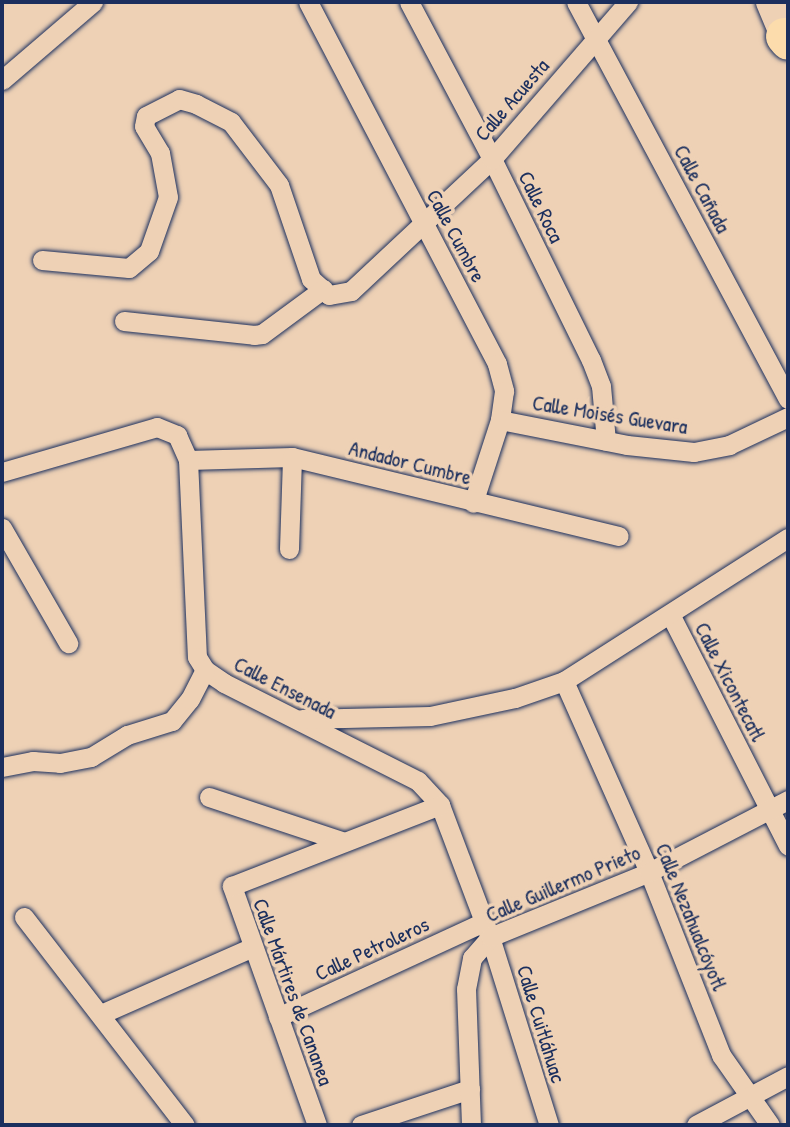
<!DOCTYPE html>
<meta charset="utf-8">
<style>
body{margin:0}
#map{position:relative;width:790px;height:1127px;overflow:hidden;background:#eed1b5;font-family:"Patrick Hand",sans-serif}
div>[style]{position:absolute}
.roads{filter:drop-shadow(0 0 2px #1b2f5e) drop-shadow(0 0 2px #1b2f5e)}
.street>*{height:19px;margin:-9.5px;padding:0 9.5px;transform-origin:9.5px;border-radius:9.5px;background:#eed1b5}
.secondary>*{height:28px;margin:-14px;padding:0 14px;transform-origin:14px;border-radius:14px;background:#eed1b5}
.highway>*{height:37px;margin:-18.5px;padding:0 18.5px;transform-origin:18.5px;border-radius:18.5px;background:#fcdcac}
span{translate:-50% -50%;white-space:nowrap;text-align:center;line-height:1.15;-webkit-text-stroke:7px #eed1b5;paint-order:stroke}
.street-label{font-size:21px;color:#1b2f5e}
.frame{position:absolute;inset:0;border:4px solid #1b2f5e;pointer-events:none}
</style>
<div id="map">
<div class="roads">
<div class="street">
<div style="left:308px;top:2px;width:408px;rotate:62.4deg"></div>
<div style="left:497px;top:364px;width:28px;rotate:75deg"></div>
<div style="left:504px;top:391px;width:29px;rotate:98deg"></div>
<div style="left:500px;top:420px;width:87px;rotate:108deg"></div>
<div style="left:409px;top:2px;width:178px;rotate:62.1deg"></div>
<div style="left:492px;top:159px;width:224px;rotate:63.8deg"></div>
<div style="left:591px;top:360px;width:28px;rotate:69deg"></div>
<div style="left:601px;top:386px;width:55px;rotate:84.8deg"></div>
<div style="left:576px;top:2px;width:450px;rotate:61.9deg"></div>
<div style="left:2px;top:80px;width:120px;rotate:-40.6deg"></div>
<div style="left:42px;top:260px;width:87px;rotate:5.3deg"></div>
<div style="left:129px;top:268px;width:26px;rotate:-40deg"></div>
<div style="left:149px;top:251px;width:57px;rotate:-70.6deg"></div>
<div style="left:168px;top:197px;width:45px;rotate:-100.3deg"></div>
<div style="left:160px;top:153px;width:31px;rotate:-121deg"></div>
<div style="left:144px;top:126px;width:10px;rotate:-79deg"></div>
<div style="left:146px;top:116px;width:37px;rotate:-27deg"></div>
<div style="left:179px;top:99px;width:18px;rotate:16deg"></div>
<div style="left:196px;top:104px;width:39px;rotate:27deg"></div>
<div style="left:231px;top:122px;width:79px;rotate:52.7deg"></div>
<div style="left:279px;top:185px;width:99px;rotate:71.2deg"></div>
<div style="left:311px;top:279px;width:24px;rotate:42deg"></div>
<div style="left:329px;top:295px;width:22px;rotate:-10deg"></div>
<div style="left:351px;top:291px;width:193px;rotate:-43.1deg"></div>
<div style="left:492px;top:159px;width:208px;rotate:-49.1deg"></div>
<div style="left:124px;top:321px;width:131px;rotate:6.1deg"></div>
<div style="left:254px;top:335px;width:8px;rotate:-7deg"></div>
<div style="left:262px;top:334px;width:76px;rotate:-36.4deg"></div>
<div style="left:500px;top:420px;width:129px;rotate:11.1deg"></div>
<div style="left:627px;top:445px;width:67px;rotate:6deg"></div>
<div style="left:694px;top:452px;width:36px;rotate:-11deg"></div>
<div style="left:729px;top:445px;width:65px;rotate:-25.4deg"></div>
<div style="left:188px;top:460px;width:104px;rotate:-1.7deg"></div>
<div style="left:292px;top:457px;width:336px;rotate:13.6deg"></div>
<div style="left:2px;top:472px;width:161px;rotate:-16.2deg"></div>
<div style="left:157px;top:427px;width:22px;rotate:22deg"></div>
<div style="left:177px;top:435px;width:27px;rotate:66deg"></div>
<div style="left:188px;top:460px;width:197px;rotate:87.4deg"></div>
<div style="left:197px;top:657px;width:15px;rotate:58deg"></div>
<div style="left:205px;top:670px;width:23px;rotate:34deg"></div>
<div style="left:224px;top:683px;width:217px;rotate:26.8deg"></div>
<div style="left:418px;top:781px;width:33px;rotate:47deg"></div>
<div style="left:440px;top:805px;width:141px;rotate:69.3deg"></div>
<div style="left:490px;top:937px;width:197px;rotate:72.6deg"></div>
<div style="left:2px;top:528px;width:133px;rotate:60.1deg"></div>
<div style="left:289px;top:549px;width:92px;rotate:-88.1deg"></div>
<div style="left:670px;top:614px;width:260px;rotate:63deg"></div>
<div style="left:564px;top:681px;width:209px;rotate:66deg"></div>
<div style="left:649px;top:872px;width:197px;rotate:68.5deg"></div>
<div style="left:721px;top:1055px;width:85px;rotate:55deg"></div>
<div style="left:302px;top:719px;width:128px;rotate:-1.3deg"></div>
<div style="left:430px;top:716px;width:87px;rotate:-12deg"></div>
<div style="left:515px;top:698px;width:52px;rotate:-19.1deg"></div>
<div style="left:564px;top:681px;width:266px;rotate:-32.6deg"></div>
<div style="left:2px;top:767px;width:32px;rotate:-11deg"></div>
<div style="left:33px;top:761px;width:27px;rotate:4deg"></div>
<div style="left:60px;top:763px;width:32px;rotate:-11deg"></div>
<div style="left:91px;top:757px;width:42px;rotate:-31.4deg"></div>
<div style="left:127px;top:735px;width:47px;rotate:-17.3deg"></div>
<div style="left:172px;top:721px;width:28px;rotate:-51deg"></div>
<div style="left:190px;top:699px;width:33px;rotate:-63deg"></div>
<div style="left:209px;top:797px;width:142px;rotate:18.4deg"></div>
<div style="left:24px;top:917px;width:263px;rotate:52.3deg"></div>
<div style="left:101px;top:1014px;width:166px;rotate:-23.8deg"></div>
<div style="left:278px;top:1017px;width:227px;rotate:-24.8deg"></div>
<div style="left:317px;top:1125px;width:254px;rotate:-109.6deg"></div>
<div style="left:232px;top:886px;width:223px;rotate:-21.3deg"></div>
<div style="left:361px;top:1125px;width:115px;rotate:-18.3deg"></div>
<div style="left:471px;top:1125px;width:136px;rotate:-92.1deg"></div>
<div style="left:466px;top:989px;width:32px;rotate:-79deg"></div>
<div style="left:472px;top:958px;width:28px;rotate:-49deg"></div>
<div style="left:490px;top:937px;width:172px;rotate:-22.2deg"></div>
<div style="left:649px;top:872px;width:157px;rotate:-27.4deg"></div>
<div style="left:696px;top:1125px;width:104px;rotate:-28deg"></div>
</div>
<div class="secondary">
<div style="left:770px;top:2px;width:47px;rotate:67.3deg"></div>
</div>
<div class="highway">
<div style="left:784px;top:36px;width:6px;rotate:51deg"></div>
</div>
</div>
<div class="street-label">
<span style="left:512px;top:100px;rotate:-49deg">Calle Acuesta</span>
<span style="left:702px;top:189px;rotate:62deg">Calle Cañada</span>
<span style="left:541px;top:207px;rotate:64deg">Calle Roca</span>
<span style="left:456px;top:236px;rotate:62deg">Calle Cumbre</span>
<span style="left:610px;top:415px;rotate:9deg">Calle Moisés Guevara</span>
<span style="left:410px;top:463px;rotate:14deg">Andador Cumbre</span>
<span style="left:730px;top:682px;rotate:63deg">Calle Xicontecatl</span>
<span style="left:285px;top:688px;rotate:27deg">Calle Ensenada</span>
<span style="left:563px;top:884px;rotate:-23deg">Calle Guillermo Prieto</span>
<span style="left:691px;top:917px;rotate:68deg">Calle Nezahualcóyotl</span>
<span style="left:372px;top:949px;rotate:-25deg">Calle Petroleros</span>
<span style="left:293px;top:992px;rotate:70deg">Calle Mártires de Cananea</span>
<span style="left:541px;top:1024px;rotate:73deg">Calle Cuitláhuac</span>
</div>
<div class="frame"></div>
</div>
